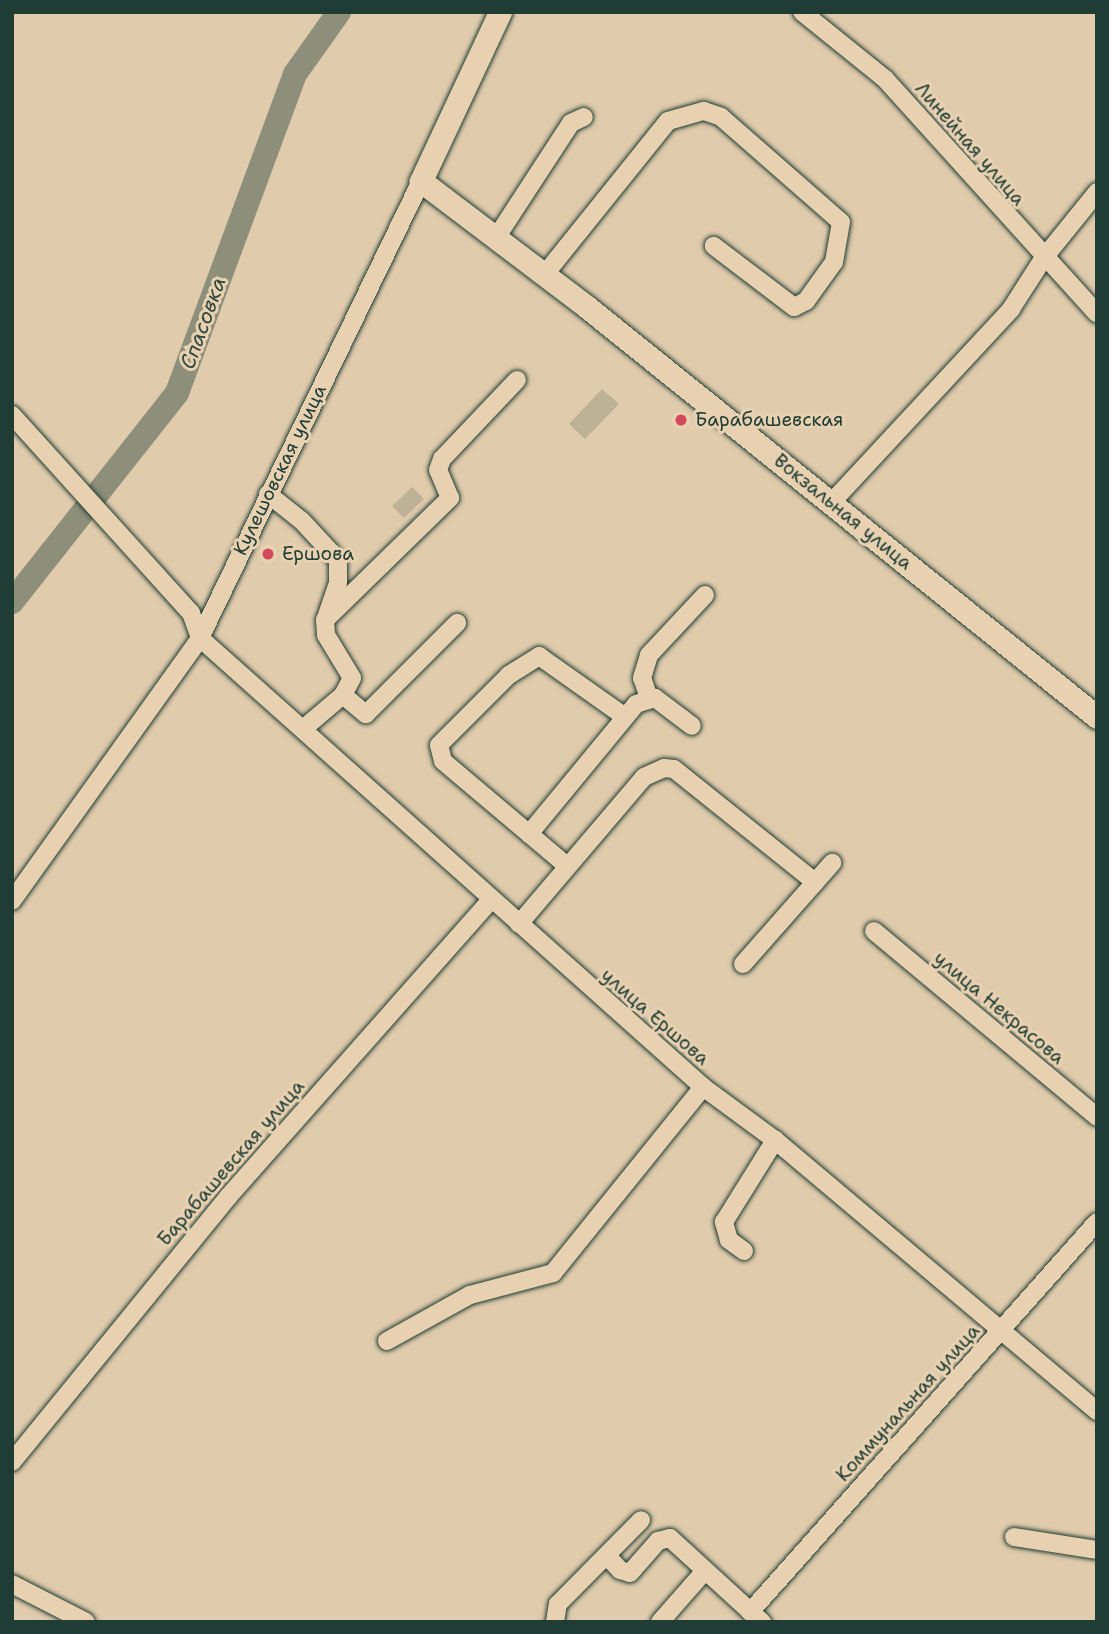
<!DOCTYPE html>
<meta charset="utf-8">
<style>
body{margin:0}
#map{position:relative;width:1109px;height:1634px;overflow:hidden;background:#e0cbac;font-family:"Shantell Sans",sans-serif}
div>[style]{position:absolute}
.green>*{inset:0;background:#bdb196}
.river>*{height:24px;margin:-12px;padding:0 12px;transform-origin:12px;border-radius:12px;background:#8e8f7a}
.roads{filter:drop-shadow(0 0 2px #1f3d34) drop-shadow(0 0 2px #1f3d34)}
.minor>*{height:18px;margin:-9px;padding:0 9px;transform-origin:9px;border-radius:9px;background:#e8d1b1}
.major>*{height:23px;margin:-11.5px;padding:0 11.5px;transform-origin:11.5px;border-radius:11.5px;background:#e8d1b1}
.dots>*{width:19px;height:19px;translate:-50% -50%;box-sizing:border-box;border:4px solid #e8d1b1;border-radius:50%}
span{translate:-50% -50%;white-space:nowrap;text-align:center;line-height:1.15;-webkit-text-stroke:6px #e8d1b1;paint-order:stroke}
.street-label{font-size:19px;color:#1f3d34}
.poi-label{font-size:19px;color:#1f3d34}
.left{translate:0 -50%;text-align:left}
.water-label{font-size:21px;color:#30493e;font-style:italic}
.frame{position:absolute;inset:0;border:14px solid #1f3d34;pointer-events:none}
</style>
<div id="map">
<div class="green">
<div style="clip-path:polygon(602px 389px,619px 404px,585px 439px,569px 424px)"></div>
<div style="clip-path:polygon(412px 487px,424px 499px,404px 518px,392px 506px)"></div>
</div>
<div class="river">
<div style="left:12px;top:602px;width:266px;rotate:-51.7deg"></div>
<div style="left:177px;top:393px;width:340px;rotate:-69.7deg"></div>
<div style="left:295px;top:74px;width:76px;rotate:-54.6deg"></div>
</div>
<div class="roads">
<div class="minor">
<div style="left:802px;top:12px;width:107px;rotate:38.9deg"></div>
<div style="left:885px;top:79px;width:316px;rotate:47.9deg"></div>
<div style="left:496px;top:238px;width:137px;rotate:-56.9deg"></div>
<div style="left:571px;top:123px;width:14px;rotate:-25deg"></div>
<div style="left:545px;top:274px;width:196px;rotate:-51.2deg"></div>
<div style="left:668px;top:121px;width:37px;rotate:-16deg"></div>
<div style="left:704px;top:111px;width:18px;rotate:19deg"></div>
<div style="left:721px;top:117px;width:159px;rotate:41.2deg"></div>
<div style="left:841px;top:222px;width:41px;rotate:99.9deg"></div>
<div style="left:834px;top:262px;width:48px;rotate:125.7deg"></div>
<div style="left:806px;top:301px;width:13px;rotate:153deg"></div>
<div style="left:794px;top:307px;width:101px;rotate:-142.7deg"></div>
<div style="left:12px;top:415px;width:267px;rotate:47.9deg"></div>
<div style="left:191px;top:613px;width:27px;rotate:70deg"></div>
<div style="left:200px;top:638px;width:674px;rotate:41.75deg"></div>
<div style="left:703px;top:1087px;width:89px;rotate:36.4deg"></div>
<div style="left:775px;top:1140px;width:421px;rotate:40.1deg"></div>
<div style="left:268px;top:494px;width:43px;rotate:38.5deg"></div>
<div style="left:302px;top:521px;width:53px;rotate:47.3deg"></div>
<div style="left:338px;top:560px;width:23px;rotate:90deg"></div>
<div style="left:338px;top:583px;width:39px;rotate:109deg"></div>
<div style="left:325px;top:620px;width:15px;rotate:86deg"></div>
<div style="left:326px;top:635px;width:50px;rotate:58.8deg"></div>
<div style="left:352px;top:678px;width:19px;rotate:118deg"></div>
<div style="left:343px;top:695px;width:52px;rotate:139.6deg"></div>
<div style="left:831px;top:503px;width:265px;rotate:-47.1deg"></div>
<div style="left:1011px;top:309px;width:59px;rotate:-57.4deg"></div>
<div style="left:1043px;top:259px;width:86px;rotate:-51.1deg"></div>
<div style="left:325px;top:620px;width:175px;rotate:-44.3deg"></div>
<div style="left:450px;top:498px;width:30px;rotate:-113deg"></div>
<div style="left:438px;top:470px;width:12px;rotate:-70deg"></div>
<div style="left:442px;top:459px;width:109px;rotate:-46.5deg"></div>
<div style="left:343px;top:695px;width:30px;rotate:40deg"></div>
<div style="left:366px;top:714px;width:129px;rotate:-45deg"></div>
<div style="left:649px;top:698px;width:21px;rotate:-109deg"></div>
<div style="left:642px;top:678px;width:24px;rotate:-73deg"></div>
<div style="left:649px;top:655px;width:82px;rotate:-47deg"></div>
<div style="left:529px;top:834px;width:168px;rotate:-50.5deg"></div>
<div style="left:636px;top:704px;width:20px;rotate:-18deg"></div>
<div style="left:655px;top:698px;width:46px;rotate:37.1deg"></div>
<div style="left:566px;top:865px;width:161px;rotate:-139.8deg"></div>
<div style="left:443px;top:761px;width:16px;rotate:-104deg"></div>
<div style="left:439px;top:745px;width:99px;rotate:-45deg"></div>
<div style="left:509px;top:675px;width:36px;rotate:-32deg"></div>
<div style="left:539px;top:656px;width:105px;rotate:35.3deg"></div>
<div style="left:12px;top:901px;width:323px;rotate:-54.4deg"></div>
<div style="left:200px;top:638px;width:508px;rotate:-64.19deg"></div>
<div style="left:519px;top:924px;width:193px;rotate:-49.6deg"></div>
<div style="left:644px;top:777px;width:22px;rotate:-24deg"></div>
<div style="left:664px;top:768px;width:10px;rotate:6deg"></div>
<div style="left:674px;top:769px;width:181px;rotate:38.7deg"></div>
<div style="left:874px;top:931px;width:290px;rotate:39.8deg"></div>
<div style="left:743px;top:964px;width:135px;rotate:-48.6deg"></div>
<div style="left:744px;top:1251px;width:19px;rotate:-144deg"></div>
<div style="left:729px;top:1240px;width:19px;rotate:-106deg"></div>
<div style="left:724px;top:1222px;width:97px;rotate:-58.1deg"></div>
<div style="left:387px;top:1341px;width:95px;rotate:-29deg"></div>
<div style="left:470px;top:1295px;width:86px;rotate:-14.8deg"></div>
<div style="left:553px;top:1273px;width:239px;rotate:-51.1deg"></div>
<div style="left:12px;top:1462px;width:342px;rotate:-50.8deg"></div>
<div style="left:228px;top:1197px;width:397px;rotate:-48.5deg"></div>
<div style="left:1014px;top:1537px;width:84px;rotate:8.9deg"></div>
<div style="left:607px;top:1556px;width:19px;rotate:47deg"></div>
<div style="left:620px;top:1570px;width:10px;rotate:17deg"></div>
<div style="left:630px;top:1573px;width:43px;rotate:-48.8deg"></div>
<div style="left:658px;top:1541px;width:12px;rotate:-14deg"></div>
<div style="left:670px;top:1538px;width:125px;rotate:42.4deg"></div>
<div style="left:12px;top:1584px;width:83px;rotate:27.2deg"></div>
<div style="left:750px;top:1612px;width:522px;rotate:-48.34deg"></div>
<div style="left:555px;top:1622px;width:18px;rotate:-81deg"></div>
<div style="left:558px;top:1604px;width:118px;rotate:-45.3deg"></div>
<div style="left:660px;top:1622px;width:67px;rotate:-48.7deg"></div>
</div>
<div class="major">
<div style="left:500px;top:12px;width:187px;rotate:115.1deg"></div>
<div style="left:421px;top:181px;width:208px;rotate:37.2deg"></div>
<div style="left:587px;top:307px;width:654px;rotate:38.8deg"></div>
</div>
</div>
<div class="dots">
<div style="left:681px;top:420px;background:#d1495b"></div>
<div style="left:268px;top:554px;background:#d1495b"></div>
</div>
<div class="street-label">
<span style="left:970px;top:144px;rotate:49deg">Линейная улица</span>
<span style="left:280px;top:470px;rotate:-64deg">Кулешовская улица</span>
<span style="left:843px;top:512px;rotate:39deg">Вокзальная улица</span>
<span style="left:999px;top:1008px;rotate:40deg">улица Некрасова</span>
<span style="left:655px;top:1017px;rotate:41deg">улица Ершова</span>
<span style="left:231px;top:1163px;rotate:-49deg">Барабашевская улица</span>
<span style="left:908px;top:1403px;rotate:-48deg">Коммунальная улица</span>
</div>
<div class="poi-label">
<span class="left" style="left:695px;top:420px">Барабашевская</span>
<span class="left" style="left:282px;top:554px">Ершова</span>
</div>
<div class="water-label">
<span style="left:203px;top:323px;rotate:-70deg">Спасовка</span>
</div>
<div class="frame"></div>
</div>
